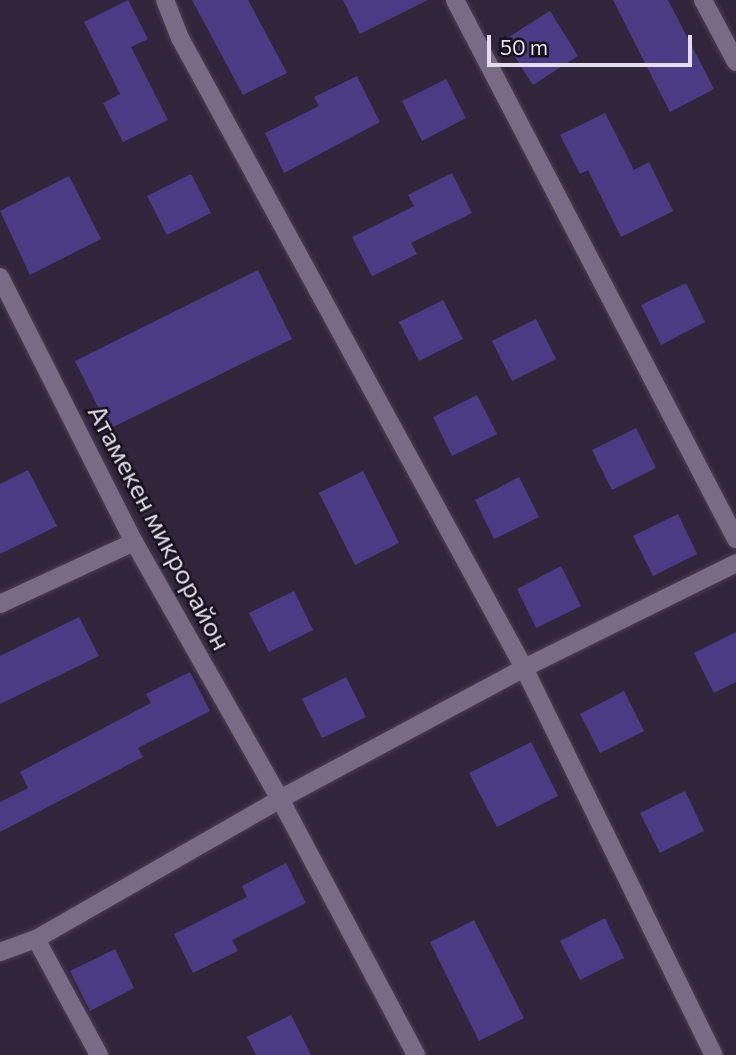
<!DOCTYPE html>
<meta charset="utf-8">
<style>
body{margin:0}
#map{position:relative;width:736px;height:1055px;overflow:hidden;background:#31253c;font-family:Commissioner,sans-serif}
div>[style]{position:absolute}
.building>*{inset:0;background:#4b3b85}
.roads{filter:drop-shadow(0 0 2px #4a3f52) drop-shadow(0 0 2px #4a3f52)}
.street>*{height:18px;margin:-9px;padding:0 9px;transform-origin:9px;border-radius:9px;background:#796b86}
.secondary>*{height:18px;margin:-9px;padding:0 9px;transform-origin:9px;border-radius:9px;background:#796b86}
span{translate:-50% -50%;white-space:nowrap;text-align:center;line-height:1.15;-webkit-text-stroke:5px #16111b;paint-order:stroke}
.street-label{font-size:26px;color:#e4dcec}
.scale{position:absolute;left:487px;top:35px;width:205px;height:32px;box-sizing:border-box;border:4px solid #e4dcec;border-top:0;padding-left:9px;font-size:21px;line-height:24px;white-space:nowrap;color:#e4dcec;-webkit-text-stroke:5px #16111b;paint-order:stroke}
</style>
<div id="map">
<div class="building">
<div style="clip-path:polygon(128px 0,148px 39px,131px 47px,168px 120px,123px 142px,103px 103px,120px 94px,84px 22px)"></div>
<div style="clip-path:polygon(192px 0,248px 0,287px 73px,243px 95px)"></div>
<div style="clip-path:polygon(343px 0,428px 0,360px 34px)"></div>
<div style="clip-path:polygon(613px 0,668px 0,714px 89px,670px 112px)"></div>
<div style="clip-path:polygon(550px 11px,578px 56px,533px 85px,504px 40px)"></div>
<div style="clip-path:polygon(357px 76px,380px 122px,284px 173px,265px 133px,319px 106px,314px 97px)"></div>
<div style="clip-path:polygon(446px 79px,466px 118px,422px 141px,402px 101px)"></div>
<div style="clip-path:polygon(605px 113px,634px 170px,649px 162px,673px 211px,621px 237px,588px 170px,580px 174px,560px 135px)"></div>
<div style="clip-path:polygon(452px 173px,472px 213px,411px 243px,417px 254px,372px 276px,352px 237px,414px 206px,408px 195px)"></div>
<div style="clip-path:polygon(191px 174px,211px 213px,167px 235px,147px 196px)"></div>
<div style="clip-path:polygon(69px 176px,101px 239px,30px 275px,0 211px)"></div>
<div style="clip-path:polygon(258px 270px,292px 339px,109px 429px,75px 361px)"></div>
<div style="clip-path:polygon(686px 283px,705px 322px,661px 345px,641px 305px)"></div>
<div style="clip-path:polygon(443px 300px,463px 339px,419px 361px,399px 322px)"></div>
<div style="clip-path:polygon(536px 319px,556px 359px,512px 381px,492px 341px)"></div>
<div style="clip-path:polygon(477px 395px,497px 434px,452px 456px,433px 417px)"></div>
<div style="clip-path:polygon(636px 428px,656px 468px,612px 490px,592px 450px)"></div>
<div style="clip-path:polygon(28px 470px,57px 526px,0 554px,0 484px)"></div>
<div style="clip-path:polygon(363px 471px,399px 543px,355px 565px,319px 493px)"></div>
<div style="clip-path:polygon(519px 477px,539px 517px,494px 539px,475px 500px)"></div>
<div style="clip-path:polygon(678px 514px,697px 554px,653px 576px,633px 536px)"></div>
<div style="clip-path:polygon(561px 566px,581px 606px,536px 628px,517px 589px)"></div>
<div style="clip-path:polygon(294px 591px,313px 630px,269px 652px,249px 613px)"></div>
<div style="clip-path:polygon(79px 617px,99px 656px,0 704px,0 656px)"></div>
<div style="clip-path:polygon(736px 632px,736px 682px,714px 693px,694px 653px)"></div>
<div style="clip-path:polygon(190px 672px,210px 711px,138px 748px,143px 757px,0 832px,0 802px,28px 788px,20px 772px,151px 703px,146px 694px)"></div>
<div style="clip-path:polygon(346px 677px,366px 717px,322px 738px,302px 699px)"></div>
<div style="clip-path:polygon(624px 691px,644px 731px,600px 753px,580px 714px)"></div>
<div style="clip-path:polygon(531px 742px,558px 796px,497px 827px,469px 773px)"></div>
<div style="clip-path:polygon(685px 791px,704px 831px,660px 853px,640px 813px)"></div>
<div style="clip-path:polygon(286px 863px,306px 903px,232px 940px,238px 951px,193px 973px,174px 934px,247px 897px,242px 886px)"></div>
<div style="clip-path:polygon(605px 918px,624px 958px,580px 980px,560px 941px)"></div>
<div style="clip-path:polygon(474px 920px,524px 1018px,479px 1041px,430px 942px)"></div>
<div style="clip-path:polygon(115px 949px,134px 988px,90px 1011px,70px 971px)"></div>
<div style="clip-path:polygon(291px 1015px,311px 1055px,256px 1055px,247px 1037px)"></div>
</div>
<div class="roads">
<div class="street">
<div style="left:165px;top:0;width:41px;rotate:68.5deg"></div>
<div style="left:180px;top:38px;width:718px;rotate:61.36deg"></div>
<div style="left:524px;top:668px;width:431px;rotate:63.9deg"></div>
<div style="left:455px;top:0;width:608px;rotate:62.47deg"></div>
<div style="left:703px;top:0;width:70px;rotate:62deg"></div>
<div style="left:0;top:604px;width:148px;rotate:-24.8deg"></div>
<div style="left:36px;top:939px;width:132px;rotate:61.5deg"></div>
<div style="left:0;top:952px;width:38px;rotate:-20deg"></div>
<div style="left:36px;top:939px;width:281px;rotate:-29.8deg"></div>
<div style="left:280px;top:799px;width:290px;rotate:62deg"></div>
</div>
<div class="secondary">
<div style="left:0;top:277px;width:297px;rotate:63.2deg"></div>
<div style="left:134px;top:542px;width:296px;rotate:60.4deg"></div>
<div style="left:280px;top:799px;width:277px;rotate:-28.2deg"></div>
<div style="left:524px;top:668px;width:237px;rotate:-26.3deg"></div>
</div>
</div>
<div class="street-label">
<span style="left:160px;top:527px;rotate:62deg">Атамекен микрорайон</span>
</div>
<div class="scale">50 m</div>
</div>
